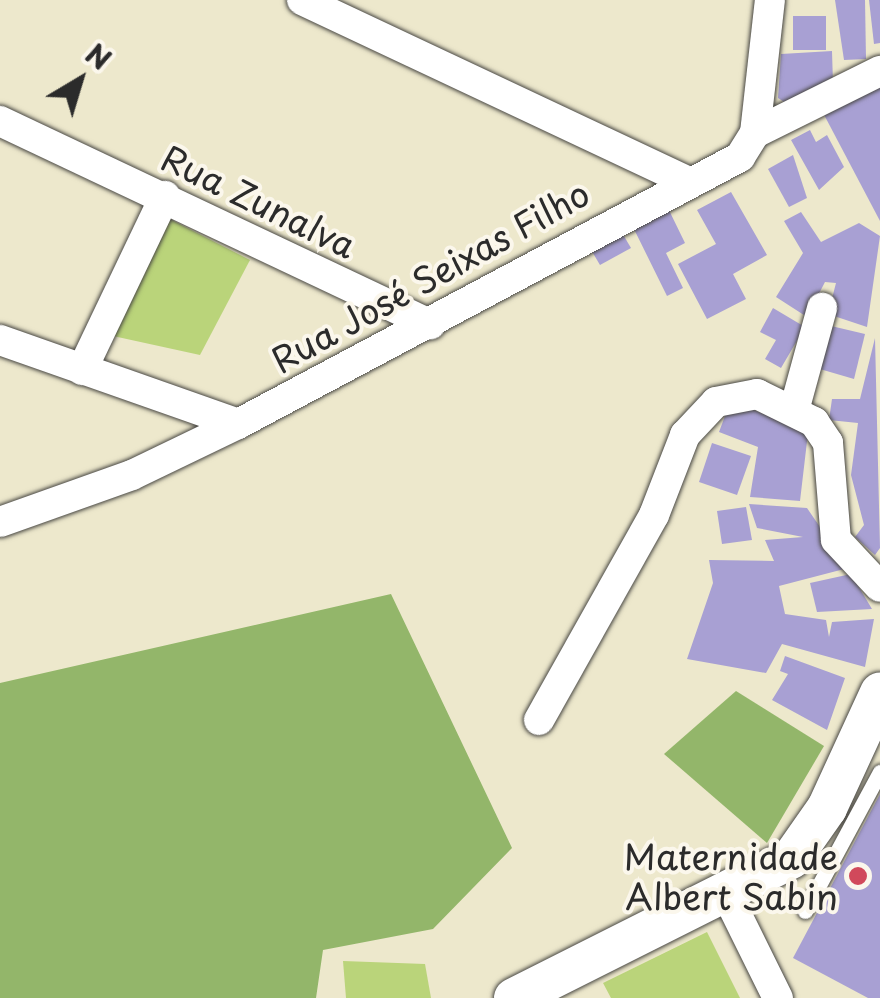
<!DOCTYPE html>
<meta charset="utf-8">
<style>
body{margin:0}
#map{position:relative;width:880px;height:998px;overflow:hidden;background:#ede8cc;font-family:"Playpen Sans",sans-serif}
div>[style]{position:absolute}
.green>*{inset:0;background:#bad47a}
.forest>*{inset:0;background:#93b66a}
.building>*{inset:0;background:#a8a0d3}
.roads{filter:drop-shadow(0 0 2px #484743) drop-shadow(0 0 2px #484743)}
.service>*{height:15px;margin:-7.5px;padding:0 7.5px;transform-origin:7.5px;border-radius:7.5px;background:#fff}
.minor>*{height:30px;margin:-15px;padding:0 15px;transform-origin:15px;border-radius:15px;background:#fff}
.secondary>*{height:40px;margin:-20px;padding:0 20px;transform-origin:20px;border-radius:20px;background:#fff}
.dots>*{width:28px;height:28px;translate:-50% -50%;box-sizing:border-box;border:5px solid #fbf7ec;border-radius:50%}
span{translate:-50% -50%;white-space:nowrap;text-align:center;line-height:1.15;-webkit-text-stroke:8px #fbf7ec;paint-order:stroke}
.street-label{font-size:35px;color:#2b2b2b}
.poi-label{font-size:35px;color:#2b2b2b}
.right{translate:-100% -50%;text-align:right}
.north{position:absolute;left:30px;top:30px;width:100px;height:100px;-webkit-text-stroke:8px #fbf7ec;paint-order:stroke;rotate:38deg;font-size:28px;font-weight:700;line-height:40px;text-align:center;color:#2b2b2b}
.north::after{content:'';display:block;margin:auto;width:35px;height:45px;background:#2b2b2b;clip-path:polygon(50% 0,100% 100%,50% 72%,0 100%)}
</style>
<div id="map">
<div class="green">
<div style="clip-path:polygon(164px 216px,250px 260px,200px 355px,113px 336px)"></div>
<div style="clip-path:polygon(707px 932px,740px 998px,611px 998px,603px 983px)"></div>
<div style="clip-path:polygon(343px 961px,425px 964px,431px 998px,346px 998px)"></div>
</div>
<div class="forest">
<div style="clip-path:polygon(391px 594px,512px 848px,433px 929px,323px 950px,316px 998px,0 998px,0 683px)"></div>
<div style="clip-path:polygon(736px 691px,824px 746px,767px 843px,664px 754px)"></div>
</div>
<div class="building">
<div style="clip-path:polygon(835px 0,865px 0,866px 59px,844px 60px)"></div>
<div style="clip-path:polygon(869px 0,880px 0,880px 43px,874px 44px)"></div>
<div style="clip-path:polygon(793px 16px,826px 16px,826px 50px,793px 50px)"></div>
<div style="clip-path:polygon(832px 51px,833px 84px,789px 105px,778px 98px,781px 54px)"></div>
<div style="clip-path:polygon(880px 79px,880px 221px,821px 109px)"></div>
<div style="clip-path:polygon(810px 130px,816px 142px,827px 135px,844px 167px,819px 190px,791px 140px)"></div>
<div style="clip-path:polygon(793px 155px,807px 198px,789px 207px,768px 169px)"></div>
<div style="clip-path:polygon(731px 192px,767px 255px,733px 274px,746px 299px,707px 319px,678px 264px,716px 244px,697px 210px)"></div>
<div style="clip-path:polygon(666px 204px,685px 243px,666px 253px,683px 288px,667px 296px,630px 221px)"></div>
<div style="clip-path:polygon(801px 212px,821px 242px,859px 223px,880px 236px,867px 327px,828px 314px,836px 283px,825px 282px,807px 317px,776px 297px,803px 253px,784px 221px)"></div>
<div style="clip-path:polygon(615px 221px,631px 248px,600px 265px,584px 238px)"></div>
<div style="clip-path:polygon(773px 308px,805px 327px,781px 368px,765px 359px,776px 340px,760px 332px)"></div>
<div style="clip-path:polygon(827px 325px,865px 334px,854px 379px,813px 367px)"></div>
<div style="clip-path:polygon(875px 338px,880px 548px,875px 555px,855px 537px,864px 525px,851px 475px,858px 423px,829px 420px,832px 399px,860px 399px)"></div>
<div style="clip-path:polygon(731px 400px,808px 433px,800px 501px,750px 497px,758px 447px,719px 432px)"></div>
<div style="clip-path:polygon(712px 443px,751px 456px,737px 495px,699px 482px)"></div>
<div style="clip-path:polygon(749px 504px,807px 508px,848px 568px,779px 586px,785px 614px,826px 620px,829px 637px,832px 622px,874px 619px,865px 667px,782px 644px,766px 673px,687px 659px,713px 583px,709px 560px,774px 561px,765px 540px,803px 537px,757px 528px)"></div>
<div style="clip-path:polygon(746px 507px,752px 540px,722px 544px,717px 511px)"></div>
<div style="clip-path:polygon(851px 574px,872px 609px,817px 612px,810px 583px)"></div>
<div style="clip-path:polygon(785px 656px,845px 678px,827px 730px,772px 700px,788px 674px,780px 671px)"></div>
<div style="clip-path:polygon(880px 794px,880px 998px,868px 998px,793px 958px)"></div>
</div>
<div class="roads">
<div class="service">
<div style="left:805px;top:911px;width:158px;rotate:-61.7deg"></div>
</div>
<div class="minor">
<div style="left:302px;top:0;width:421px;rotate:25.2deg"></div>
<div style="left:0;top:121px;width:476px;rotate:25.3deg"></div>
<div style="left:755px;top:133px;width:134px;rotate:-83.6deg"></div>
<div style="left:0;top:340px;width:252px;rotate:19.4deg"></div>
<div style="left:82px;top:370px;width:193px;rotate:-64.5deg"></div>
<div style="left:795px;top:407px;width:103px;rotate:-74.7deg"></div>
<div style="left:0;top:522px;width:140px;rotate:-19.6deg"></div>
<div style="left:132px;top:475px;width:118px;rotate:-25.7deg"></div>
<div style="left:238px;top:424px;width:569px;rotate:-28.01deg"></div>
<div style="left:740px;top:157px;width:28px;rotate:-58deg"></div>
<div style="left:755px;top:133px;width:140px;rotate:-26.4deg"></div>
<div style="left:539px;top:720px;width:235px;rotate:-60.7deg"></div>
<div style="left:654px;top:515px;width:86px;rotate:-68.8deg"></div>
<div style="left:685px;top:435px;width:45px;rotate:-46.8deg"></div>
<div style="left:716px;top:402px;width:42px;rotate:-11deg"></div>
<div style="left:757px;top:394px;width:64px;rotate:26.2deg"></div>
<div style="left:814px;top:422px;width:25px;rotate:56deg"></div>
<div style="left:828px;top:443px;width:97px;rotate:85.3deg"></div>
<div style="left:836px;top:540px;width:64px;rotate:46.9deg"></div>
<div style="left:727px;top:895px;width:115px;rotate:63.7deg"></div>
</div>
<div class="secondary">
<div style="left:514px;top:998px;width:311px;rotate:-26.7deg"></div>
<div style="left:792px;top:858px;width:61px;rotate:-55deg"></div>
<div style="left:827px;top:808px;width:127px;rotate:-65.3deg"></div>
</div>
</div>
<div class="dots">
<div style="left:858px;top:876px;background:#d1495b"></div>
</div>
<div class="street-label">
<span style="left:259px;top:201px;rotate:26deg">Rua Zunalva</span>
<span style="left:430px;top:276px;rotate:-29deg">Rua José Seixas Filho</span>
</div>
<div class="poi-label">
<span class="right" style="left:838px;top:876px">Maternidade<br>Albert Sabin</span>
</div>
<div class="north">N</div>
</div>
